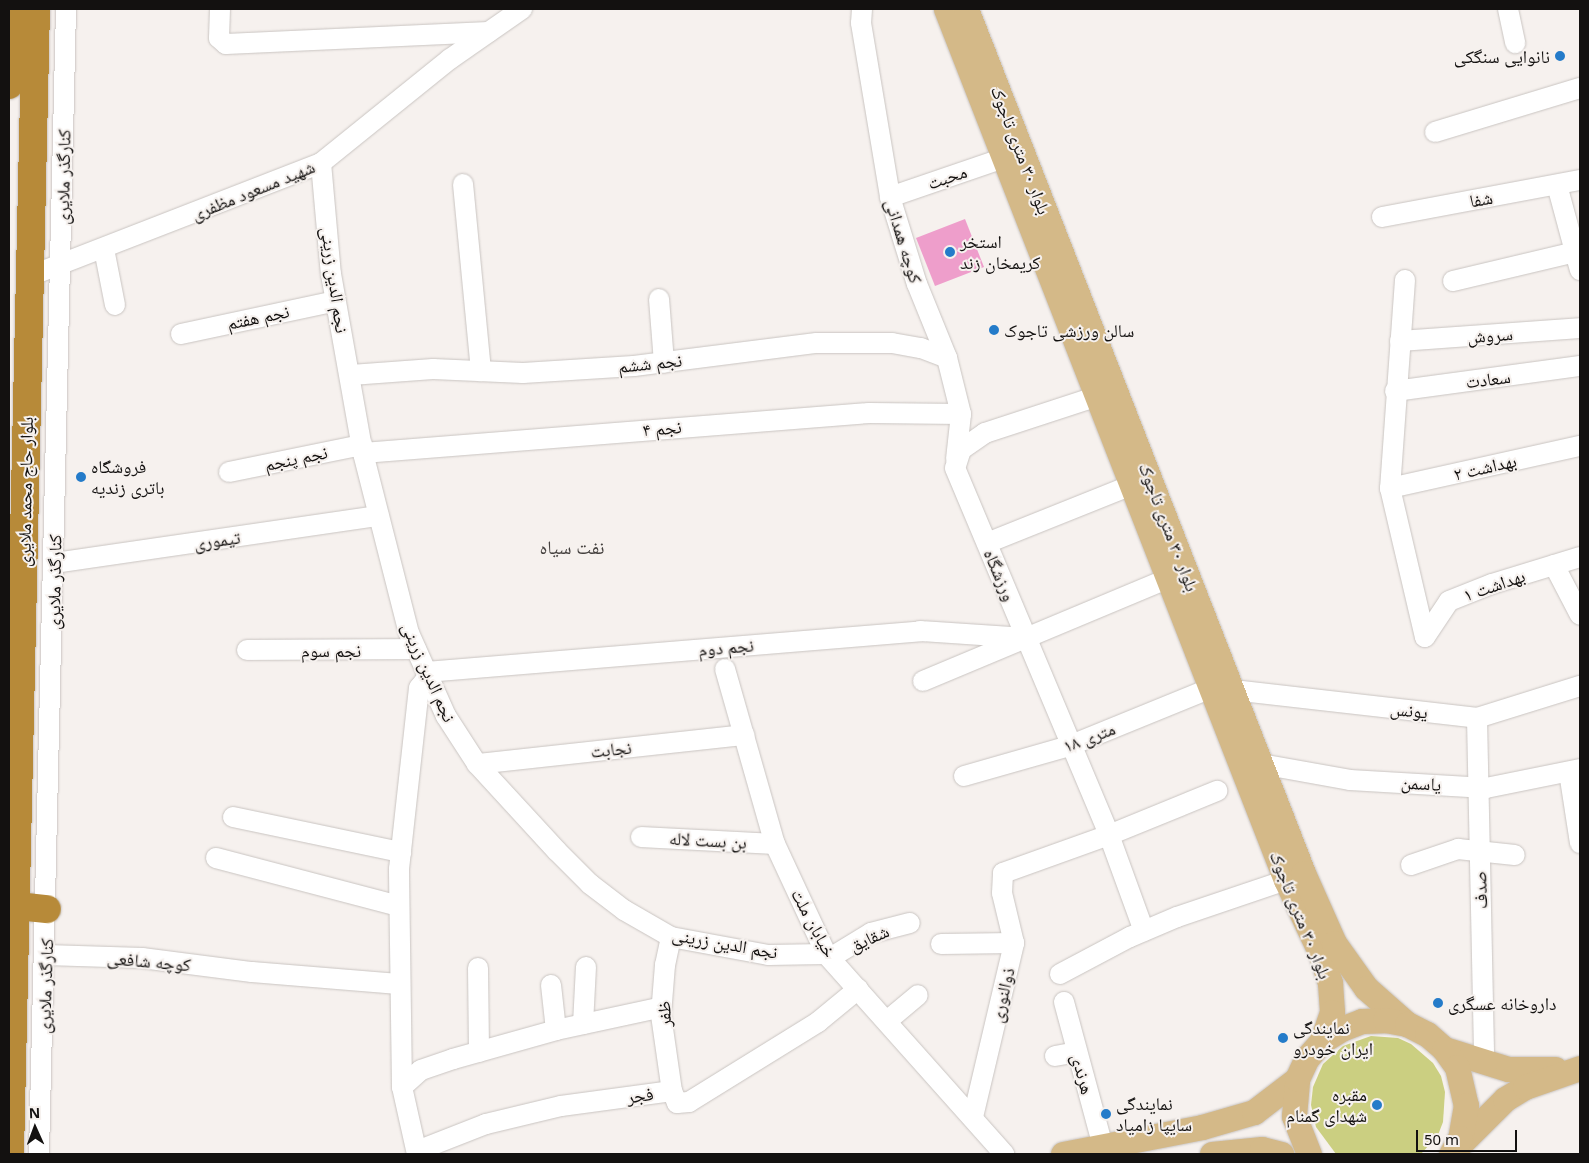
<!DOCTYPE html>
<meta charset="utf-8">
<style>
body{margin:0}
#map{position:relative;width:1589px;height:1163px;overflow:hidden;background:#f6f1ee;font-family:"Noto Sans","Noto Naskh Arabic",sans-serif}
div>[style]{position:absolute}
.green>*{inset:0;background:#cbcf81}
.water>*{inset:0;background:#ee9ecb}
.roads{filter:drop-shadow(0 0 1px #c9c4c1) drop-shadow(0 0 1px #c9c4c1)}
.minor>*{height:20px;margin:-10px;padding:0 10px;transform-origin:10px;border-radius:10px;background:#fff}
.major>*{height:25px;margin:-12.5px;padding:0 12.5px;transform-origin:12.5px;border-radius:12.5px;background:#d4b988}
.highway>*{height:28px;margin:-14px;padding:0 14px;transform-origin:14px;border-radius:14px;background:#b78a39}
.dots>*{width:14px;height:14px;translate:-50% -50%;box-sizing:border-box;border:2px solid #f6f1ee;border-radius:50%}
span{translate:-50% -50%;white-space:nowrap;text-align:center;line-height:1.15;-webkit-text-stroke:4px #f6f1ee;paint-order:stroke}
.poi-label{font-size:18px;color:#131110}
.right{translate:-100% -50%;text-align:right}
.left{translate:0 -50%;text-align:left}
.street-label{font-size:18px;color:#131110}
.neighbourhood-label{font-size:19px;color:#45413f}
.frame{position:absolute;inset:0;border:10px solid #131110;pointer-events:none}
.north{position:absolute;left:10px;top:1103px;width:50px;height:50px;-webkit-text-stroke:4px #f6f1ee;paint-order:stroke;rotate:358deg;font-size:14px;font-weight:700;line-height:20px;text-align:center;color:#131110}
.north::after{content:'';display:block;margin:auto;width:18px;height:22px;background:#131110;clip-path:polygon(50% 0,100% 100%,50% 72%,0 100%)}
.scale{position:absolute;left:1416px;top:1130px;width:101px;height:22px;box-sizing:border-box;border:2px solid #131110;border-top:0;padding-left:6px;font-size:15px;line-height:18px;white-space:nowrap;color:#131110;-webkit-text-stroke:4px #f6f1ee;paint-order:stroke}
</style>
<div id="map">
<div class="green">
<div style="clip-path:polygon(1371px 1036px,1398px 1038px,1411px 1044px,1433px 1063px,1441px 1076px,1445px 1092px,1443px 1122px,1438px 1135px,1421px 1154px,1336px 1154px,1316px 1127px,1311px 1105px,1313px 1087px,1323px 1064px,1343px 1046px)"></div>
</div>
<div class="water">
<div style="clip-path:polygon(965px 219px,984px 267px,935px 286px,916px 238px)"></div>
</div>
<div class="roads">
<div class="minor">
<div style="left:220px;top:9px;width:29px;rotate:92deg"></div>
<div style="left:219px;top:38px;width:9px;rotate:41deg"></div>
<div style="left:226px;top:44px;width:263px;rotate:-2.6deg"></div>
<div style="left:862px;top:9px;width:14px;rotate:94deg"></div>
<div style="left:861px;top:23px;width:176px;rotate:80.5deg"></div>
<div style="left:890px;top:197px;width:91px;rotate:72.8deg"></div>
<div style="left:917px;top:284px;width:80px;rotate:67.9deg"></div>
<div style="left:947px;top:358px;width:58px;rotate:76deg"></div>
<div style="left:961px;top:414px;width:45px;rotate:96.3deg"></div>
<div style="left:1508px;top:9px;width:35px;rotate:78deg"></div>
<div style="left:1435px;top:132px;width:152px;rotate:-16.9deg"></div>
<div style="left:321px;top:163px;width:111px;rotate:84.9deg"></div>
<div style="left:331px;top:274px;width:182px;rotate:79.9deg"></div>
<div style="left:363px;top:453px;width:186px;rotate:75.7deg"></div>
<div style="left:409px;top:633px;width:91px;rotate:66deg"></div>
<div style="left:446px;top:716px;width:57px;rotate:57.1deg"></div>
<div style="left:477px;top:764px;width:118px;rotate:47.4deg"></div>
<div style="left:557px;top:851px;width:47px;rotate:45deg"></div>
<div style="left:590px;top:884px;width:43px;rotate:37.4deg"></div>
<div style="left:624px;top:910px;width:54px;rotate:29.9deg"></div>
<div style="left:671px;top:937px;width:99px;rotate:10.5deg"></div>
<div style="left:768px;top:955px;width:58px;rotate:-1deg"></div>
<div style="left:463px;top:184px;width:188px;rotate:84.5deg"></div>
<div style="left:1557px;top:185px;width:88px;rotate:74.9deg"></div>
<div style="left:890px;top:197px;width:120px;rotate:-18.9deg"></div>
<div style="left:1382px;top:217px;width:201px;rotate:-10.6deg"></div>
<div style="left:104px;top:249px;width:57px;rotate:78.9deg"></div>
<div style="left:30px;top:276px;width:312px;rotate:-21.2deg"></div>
<div style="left:321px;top:163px;width:166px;rotate:-38.9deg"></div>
<div style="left:450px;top:59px;width:88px;rotate:-34.8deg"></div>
<div style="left:1405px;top:280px;width:209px;rotate:94.1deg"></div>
<div style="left:1390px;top:488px;width:153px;rotate:76.8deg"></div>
<div style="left:1453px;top:281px;width:130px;rotate:-13.3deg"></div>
<div style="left:659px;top:299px;width:64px;rotate:85.5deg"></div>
<div style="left:181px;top:334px;width:158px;rotate:-12deg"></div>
<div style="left:1400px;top:341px;width:180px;rotate:-4.1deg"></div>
<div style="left:351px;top:375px;width:82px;rotate:-4.2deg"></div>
<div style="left:433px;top:369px;width:90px;rotate:2.5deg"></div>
<div style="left:523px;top:373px;width:111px;rotate:-3.6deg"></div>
<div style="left:634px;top:366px;width:184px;rotate:-7.2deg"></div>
<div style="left:817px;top:343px;width:75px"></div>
<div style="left:892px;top:343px;width:29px;rotate:10deg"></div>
<div style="left:921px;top:348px;width:28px;rotate:21deg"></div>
<div style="left:1395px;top:391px;width:187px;rotate:-7.7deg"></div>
<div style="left:1098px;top:396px;width:119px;rotate:161.9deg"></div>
<div style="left:985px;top:433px;width:29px;rotate:145deg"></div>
<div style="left:961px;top:450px;width:19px;rotate:108deg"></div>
<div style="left:955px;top:468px;width:398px;rotate:67.2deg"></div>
<div style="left:1109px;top:835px;width:102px;rotate:70deg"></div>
<div style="left:363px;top:453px;width:508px;rotate:-4.52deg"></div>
<div style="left:869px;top:413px;width:92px;rotate:0.6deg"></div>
<div style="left:229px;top:472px;width:136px;rotate:-11.5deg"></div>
<div style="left:1390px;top:488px;width:195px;rotate:-12.5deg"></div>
<div style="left:987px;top:543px;width:156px;rotate:-21.8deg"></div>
<div style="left:55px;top:563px;width:327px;rotate:-8.3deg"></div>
<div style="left:1554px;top:565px;width:56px;rotate:62.5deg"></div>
<div style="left:1425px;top:637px;width:43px;rotate:-56.3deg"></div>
<div style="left:1449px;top:601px;width:46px;rotate:-21.6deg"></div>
<div style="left:1492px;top:584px;width:92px;rotate:-17.1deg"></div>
<div style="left:247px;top:650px;width:169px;rotate:-0.3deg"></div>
<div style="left:725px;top:669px;width:182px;rotate:74.1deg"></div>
<div style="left:775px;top:844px;width:121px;rotate:65.1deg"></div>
<div style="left:826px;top:954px;width:268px;rotate:48.3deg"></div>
<div style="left:426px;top:672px;width:496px;rotate:-4.7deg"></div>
<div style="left:920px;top:631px;width:106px;rotate:3.8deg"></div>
<div style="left:923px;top:681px;width:267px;rotate:-22.7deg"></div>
<div style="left:1233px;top:690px;width:246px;rotate:6.5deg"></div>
<div style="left:1477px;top:718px;width:108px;rotate:-17.3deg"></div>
<div style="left:1477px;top:718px;width:344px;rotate:88.8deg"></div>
<div style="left:477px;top:764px;width:269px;rotate:-6.2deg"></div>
<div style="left:1261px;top:764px;width:90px;rotate:10.2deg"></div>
<div style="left:1350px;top:780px;width:136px;rotate:3.4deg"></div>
<div style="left:1486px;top:788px;width:96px;rotate:-11.4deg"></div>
<div style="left:1569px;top:772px;width:72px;rotate:81.2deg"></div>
<div style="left:964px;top:776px;width:109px;rotate:-15.9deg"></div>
<div style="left:1069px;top:746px;width:153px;rotate:-22.2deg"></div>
<div style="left:233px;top:817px;width:172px;rotate:11.8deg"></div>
<div style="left:641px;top:837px;width:134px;rotate:3deg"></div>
<div style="left:216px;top:858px;width:189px;rotate:14.7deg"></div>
<div style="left:1411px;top:865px;width:50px;rotate:-18.8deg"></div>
<div style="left:1458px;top:849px;width:57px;rotate:6deg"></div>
<div style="left:671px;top:937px;width:29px;rotate:102deg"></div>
<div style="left:665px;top:965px;width:50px;rotate:94.6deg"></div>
<div style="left:661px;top:1015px;width:77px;rotate:81.8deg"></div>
<div style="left:672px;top:1091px;width:13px;rotate:67deg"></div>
<div style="left:677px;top:1103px;width:12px;rotate:-5deg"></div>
<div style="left:689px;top:1102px;width:152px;rotate:-31.8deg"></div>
<div style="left:818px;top:1022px;width:52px;rotate:-39.5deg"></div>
<div style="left:941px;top:944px;width:73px;rotate:-0.8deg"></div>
<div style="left:46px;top:955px;width:96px;rotate:1.8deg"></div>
<div style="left:142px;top:958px;width:111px;rotate:7.3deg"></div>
<div style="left:252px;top:972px;width:147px;rotate:4.7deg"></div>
<div style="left:830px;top:958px;width:48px;rotate:-31.4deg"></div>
<div style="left:871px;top:933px;width:40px;rotate:-14.4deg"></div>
<div style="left:478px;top:968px;width:84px;rotate:89.3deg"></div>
<div style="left:1060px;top:974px;width:79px;rotate:-27.9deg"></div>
<div style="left:1130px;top:937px;width:51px;rotate:-23.1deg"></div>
<div style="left:1177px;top:917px;width:115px;rotate:-18.7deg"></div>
<div style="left:551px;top:985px;width:45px;rotate:83.7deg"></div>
<div style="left:1064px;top:1002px;width:150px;rotate:74.9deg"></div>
<div style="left:887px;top:1021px;width:40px;rotate:-40deg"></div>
<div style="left:583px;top:1024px;width:57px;rotate:-87deg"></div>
<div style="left:1055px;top:1056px;width:22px;rotate:-10deg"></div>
<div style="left:402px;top:1087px;width:25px;rotate:-42deg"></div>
<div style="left:421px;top:1070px;width:34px;rotate:-19deg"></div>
<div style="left:453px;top:1059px;width:107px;rotate:-15.7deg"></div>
<div style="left:556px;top:1030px;width:108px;rotate:-12.2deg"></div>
<div style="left:973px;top:1117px;width:179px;rotate:-76.7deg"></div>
<div style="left:1014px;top:943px;width:51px;rotate:-103.5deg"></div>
<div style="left:1002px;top:893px;width:20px;rotate:-87deg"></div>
<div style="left:1003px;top:873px;width:113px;rotate:-19.7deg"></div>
<div style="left:1109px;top:835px;width:117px;rotate:-22.2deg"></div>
<div style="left:417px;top:1151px;width:74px;rotate:-21.4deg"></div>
<div style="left:486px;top:1124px;width:77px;rotate:-13.5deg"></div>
<div style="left:561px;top:1106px;width:112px;rotate:-7.7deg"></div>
<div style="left:39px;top:1154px;width:1145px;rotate:-88.65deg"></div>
<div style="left:417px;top:1154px;width:69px;rotate:-102.6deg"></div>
<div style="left:402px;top:1087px;width:218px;rotate:-90.8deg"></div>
<div style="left:399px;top:869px;width:182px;rotate:-83.7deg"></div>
<div style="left:419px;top:688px;width:14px;rotate:-51deg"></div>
</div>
<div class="major">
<div style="left:946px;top:9px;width:935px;rotate:68.68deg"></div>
<div style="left:1286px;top:880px;width:80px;rotate:64.7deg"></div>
<div style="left:1320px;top:952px;width:33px;rotate:72deg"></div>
<div style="left:1330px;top:983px;width:29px;rotate:86deg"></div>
<div style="left:1332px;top:1012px;width:31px;rotate:109deg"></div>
<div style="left:966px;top:9px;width:927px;rotate:68.69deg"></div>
<div style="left:1303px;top:873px;width:77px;rotate:66.1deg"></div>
<div style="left:1334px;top:943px;width:55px;rotate:54.6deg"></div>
<div style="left:1366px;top:988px;width:55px;rotate:41.3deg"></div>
<div style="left:1444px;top:1049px;width:67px;rotate:17.4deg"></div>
<div style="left:1508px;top:1069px;width:47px"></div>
<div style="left:1459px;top:1145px;width:65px;rotate:-45deg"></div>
<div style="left:1505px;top:1099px;width:23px;rotate:-31deg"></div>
<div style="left:1525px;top:1087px;width:58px;rotate:-19.1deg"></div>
<div style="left:1063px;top:1154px;width:142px;rotate:-11deg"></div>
<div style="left:1202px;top:1127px;width:54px;rotate:-16.1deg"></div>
<div style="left:1254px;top:1112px;width:54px;rotate:-37.5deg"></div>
<div style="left:1212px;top:1154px;width:50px;rotate:-5.7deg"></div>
<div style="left:1262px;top:1149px;width:20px;rotate:15deg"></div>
<div style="left:1309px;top:1154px;width:41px;rotate:-111.5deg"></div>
<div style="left:1294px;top:1116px;width:37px;rotate:-85deg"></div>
<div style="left:1297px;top:1079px;width:23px;rotate:-65deg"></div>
<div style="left:1307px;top:1058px;width:23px;rotate:-49deg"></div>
<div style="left:1322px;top:1041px;width:22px;rotate:-32deg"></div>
<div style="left:1341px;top:1029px;width:22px;rotate:-21deg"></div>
<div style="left:1362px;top:1021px;width:23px;rotate:-2deg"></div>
<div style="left:1385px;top:1020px;width:22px;rotate:10deg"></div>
<div style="left:1407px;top:1024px;width:22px;rotate:27deg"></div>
<div style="left:1427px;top:1034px;width:23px;rotate:41deg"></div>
<div style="left:1444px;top:1049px;width:22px;rotate:54deg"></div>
<div style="left:1457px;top:1067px;width:39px;rotate:77deg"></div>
<div style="left:1466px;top:1105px;width:34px;rotate:100deg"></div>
<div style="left:1460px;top:1138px;width:18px;rotate:119deg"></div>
</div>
<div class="highway">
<div style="left:9px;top:85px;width:76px;rotate:-89.2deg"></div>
<div style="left:17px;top:906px;width:30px;rotate:6deg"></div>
<div style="left:10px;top:1154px;width:1145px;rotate:-88.7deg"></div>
</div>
</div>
<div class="dots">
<div style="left:1560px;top:56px;background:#247bc9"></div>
<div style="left:950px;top:252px;background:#247bc9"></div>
<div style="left:994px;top:330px;background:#247bc9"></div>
<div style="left:81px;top:477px;background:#247bc9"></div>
<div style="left:1438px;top:1003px;background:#247bc9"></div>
<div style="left:1283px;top:1038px;background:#247bc9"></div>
<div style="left:1377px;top:1105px;background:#247bc9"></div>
<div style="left:1106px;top:1114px;background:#247bc9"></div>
</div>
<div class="poi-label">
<span class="right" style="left:1550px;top:56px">نانوایی سنگکی</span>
<span class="left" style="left:960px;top:252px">استخر<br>کریمخان زند</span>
<span class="left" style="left:1004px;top:330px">سالن ورزشی تاجوک</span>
<span class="left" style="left:91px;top:477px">فروشگاه<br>باتری زندیه</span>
<span class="left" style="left:1448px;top:1003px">داروخانه عسگری</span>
<span class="left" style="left:1293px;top:1038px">نمایندگی<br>ایران خودرو</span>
<span class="right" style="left:1367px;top:1105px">مقبره<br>شهدای گمنام</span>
<span class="left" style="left:1116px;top:1114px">نمایندگی<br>سایپا زامیاد</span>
</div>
<div class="street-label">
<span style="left:1021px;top:150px;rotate:69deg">بلوار ۳۰ متری تاجوک</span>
<span style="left:63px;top:177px;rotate:-89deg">کنارگذر ملایری</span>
<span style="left:947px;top:177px;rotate:-19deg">محبت</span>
<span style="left:253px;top:190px;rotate:-22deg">شهید مسعود مظفری</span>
<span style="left:1481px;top:199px;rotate:-10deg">شفا</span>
<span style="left:904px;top:241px;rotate:73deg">کوچه همدانی</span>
<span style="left:335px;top:280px;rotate:82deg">نجم الدین زرینی</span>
<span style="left:258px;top:317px;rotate:-12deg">نجم هفتم</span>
<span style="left:1490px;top:335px;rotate:-4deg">سروش</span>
<span style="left:650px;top:363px;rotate:-6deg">نجم ششم</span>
<span style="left:1488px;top:379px;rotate:-7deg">سعادت</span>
<span style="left:662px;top:428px;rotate:-5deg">نجم ۴</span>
<span style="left:296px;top:458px;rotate:-12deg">نجم پنجم</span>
<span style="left:1485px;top:467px;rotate:-13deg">بهداشت ۲</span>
<span style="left:25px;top:492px;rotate:-89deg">بلوار حاج محمد ملایری</span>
<span style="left:1169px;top:527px;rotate:69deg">بلوار ۳۰ متری تاجوک</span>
<span style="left:217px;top:540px;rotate:-8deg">تیموری</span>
<span style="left:1000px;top:575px;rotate:67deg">ورزشگاه</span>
<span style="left:54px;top:582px;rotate:-89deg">کنارگذر ملایری</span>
<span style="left:1494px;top:585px;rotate:-19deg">بهداشت ۱</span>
<span style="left:726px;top:647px;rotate:-5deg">نجم دوم</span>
<span style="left:331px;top:650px">نجم سوم</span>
<span style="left:429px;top:672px;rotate:66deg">نجم الدین زرینی</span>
<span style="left:1409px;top:710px;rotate:6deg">یونس</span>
<span style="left:1089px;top:737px;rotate:-21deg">۱۸ متری</span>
<span style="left:611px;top:749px;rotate:-6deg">نجابت</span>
<span style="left:1421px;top:783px;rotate:3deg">یاسمن</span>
<span style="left:708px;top:840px;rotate:3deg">بن بست لاله</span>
<span style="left:1480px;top:890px;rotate:-92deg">صدف</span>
<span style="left:1301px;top:915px;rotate:68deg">بلوار ۳۰ متری تاجوک</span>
<span style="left:814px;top:923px;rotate:62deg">خیابان ملت</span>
<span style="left:869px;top:938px;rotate:-24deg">شقایق</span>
<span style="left:725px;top:943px;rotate:10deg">نجم الدین زرینی</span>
<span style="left:149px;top:961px;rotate:5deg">کوچه شافعی</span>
<span style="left:45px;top:986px;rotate:-88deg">کنارگذر ملایری</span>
<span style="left:1002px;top:995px;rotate:-77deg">ذوالنوری</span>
<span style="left:664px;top:1014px;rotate:-92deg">ظفر</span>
<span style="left:1083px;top:1074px;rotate:75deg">هرندی</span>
<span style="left:640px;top:1095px;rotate:-8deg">فجر</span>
</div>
<div class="neighbourhood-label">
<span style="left:572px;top:548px">نفت سیاه</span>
</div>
<div class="frame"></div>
<div class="north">N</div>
<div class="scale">50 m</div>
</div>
